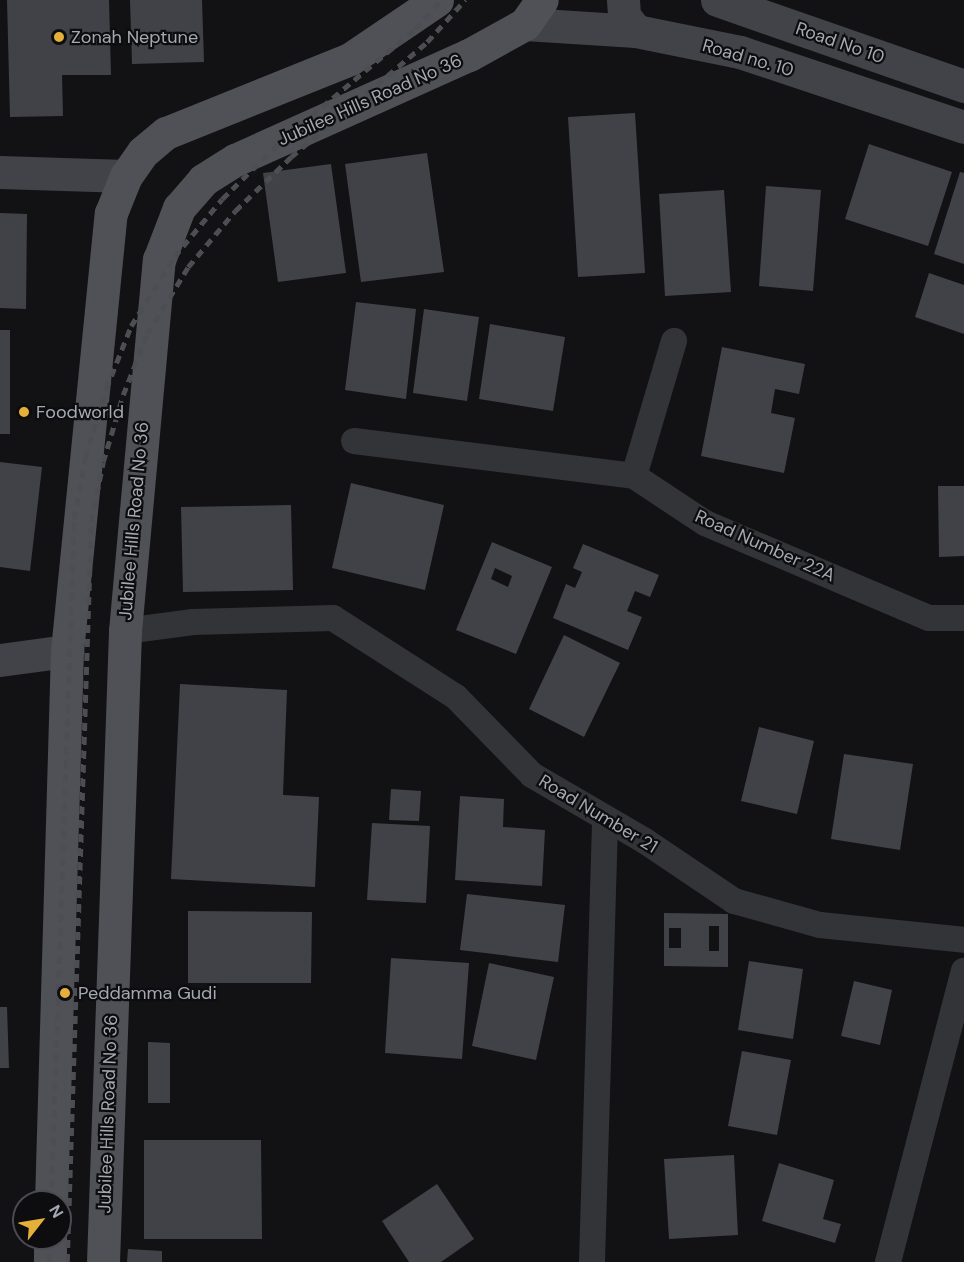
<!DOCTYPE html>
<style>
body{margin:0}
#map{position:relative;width:964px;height:1262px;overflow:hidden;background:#121214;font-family:"DM Sans",sans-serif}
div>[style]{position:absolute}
.building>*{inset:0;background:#414247}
.street>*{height:26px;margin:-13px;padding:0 13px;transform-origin:13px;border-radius:13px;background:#333438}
.secondary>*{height:33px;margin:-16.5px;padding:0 16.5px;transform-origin:16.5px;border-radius:16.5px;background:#424348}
.primary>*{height:33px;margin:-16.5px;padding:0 16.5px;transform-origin:16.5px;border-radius:16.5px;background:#505157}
.rail>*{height:4.5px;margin-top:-2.25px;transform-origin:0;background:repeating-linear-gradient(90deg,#4d4e53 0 8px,transparent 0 14px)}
.dots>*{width:16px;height:16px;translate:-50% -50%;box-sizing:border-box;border:3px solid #0d0d0f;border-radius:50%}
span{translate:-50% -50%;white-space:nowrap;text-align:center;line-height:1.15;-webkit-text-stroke:4.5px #0d0d0f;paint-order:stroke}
.poi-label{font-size:18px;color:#a5a9b3}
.left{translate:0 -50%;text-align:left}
.street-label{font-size:18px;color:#a5a9b3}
.north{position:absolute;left:12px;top:1190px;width:60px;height:60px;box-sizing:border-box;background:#0d0d0f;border:2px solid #4a4b51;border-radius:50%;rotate:59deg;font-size:16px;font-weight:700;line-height:24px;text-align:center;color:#a5a9b3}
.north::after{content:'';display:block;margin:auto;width:21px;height:27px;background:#e4b03a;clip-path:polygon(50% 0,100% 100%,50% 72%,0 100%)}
</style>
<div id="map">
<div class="building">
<div style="clip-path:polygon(7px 0,109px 0,111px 75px,62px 75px,63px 116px,10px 117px)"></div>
<div style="clip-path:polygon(130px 0,202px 0,204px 62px,132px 64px)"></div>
<div style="clip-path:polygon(635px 113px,645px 273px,578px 277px,568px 117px)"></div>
<div style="clip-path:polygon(869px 144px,952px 172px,928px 246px,845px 219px)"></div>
<div style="clip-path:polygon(427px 153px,444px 272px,361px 282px,345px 164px)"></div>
<div style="clip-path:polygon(331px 164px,346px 273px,278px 282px,263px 173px)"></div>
<div style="clip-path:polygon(960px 172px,964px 173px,964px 264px,934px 254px)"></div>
<div style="clip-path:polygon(766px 186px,821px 190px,813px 291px,759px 286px)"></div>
<div style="clip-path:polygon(724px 190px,731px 292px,665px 296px,659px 194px)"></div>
<div style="clip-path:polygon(0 213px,27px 214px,26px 309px,0 308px)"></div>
<div style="clip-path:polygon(929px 273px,964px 285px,964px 334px,915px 317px)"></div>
<div style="clip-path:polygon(356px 302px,416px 309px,406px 399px,345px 390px)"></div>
<div style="clip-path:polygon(424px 309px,479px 317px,467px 401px,413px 393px)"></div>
<div style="clip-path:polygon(490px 324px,565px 337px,553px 411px,479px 399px)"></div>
<div style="clip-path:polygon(0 330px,10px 330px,10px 434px,0 434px)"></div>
<div style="clip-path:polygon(722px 347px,805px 364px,799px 394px,775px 389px,771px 413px,795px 418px,784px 473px,701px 456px)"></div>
<div style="clip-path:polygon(0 462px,42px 467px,30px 571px,0 567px)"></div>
<div style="clip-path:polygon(351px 483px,444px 505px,425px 590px,332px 568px)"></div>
<div style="clip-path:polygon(938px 486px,964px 486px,964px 556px,939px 557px)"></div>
<div style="clip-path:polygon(291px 505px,293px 590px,183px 592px,181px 507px)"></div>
<div style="clip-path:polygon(evenodd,492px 542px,552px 567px,516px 654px,456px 630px,492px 542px,495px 568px,512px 576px,508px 587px,491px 579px,495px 568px)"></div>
<div style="clip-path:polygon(583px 544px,659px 575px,650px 597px,635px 591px,627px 611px,642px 617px,628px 650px,553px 618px,566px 584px,575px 588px,582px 572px,573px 568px)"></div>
<div style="clip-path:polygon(564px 635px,620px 663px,584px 737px,529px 709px)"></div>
<div style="clip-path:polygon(180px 684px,287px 690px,283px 795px,319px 797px,315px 887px,171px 879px)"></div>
<div style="clip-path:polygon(759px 727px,814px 741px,797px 814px,741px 801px)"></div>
<div style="clip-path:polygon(844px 754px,913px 764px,900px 850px,831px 839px)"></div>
<div style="clip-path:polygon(391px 789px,421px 791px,419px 821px,389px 820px)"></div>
<div style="clip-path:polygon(460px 796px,504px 799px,503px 827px,545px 830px,542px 886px,455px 880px)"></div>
<div style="clip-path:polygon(372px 823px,430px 826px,426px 903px,367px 900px)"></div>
<div style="clip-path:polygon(467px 894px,565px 905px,558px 962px,460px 950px)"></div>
<div style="clip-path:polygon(188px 911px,312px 912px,311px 983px,188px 983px)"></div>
<div style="clip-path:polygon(evenodd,664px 913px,728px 914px,728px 967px,664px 966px,664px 913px,709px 926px,719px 926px,719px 951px,709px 951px,709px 926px,664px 913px,669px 928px,681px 928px,681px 948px,669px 948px,669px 928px)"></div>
<div style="clip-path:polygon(391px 958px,469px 963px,462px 1059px,385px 1053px)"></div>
<div style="clip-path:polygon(749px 961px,803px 969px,793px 1039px,738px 1030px)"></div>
<div style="clip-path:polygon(489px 963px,554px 977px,536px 1060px,472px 1046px)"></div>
<div style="clip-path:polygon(854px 981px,892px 990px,880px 1045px,841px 1036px)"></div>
<div style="clip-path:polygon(0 1007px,7px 1007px,9px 1068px,0 1068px)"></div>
<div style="clip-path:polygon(148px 1042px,170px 1043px,170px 1103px,148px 1103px)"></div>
<div style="clip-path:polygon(742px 1051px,791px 1060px,777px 1135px,728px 1126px)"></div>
<div style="clip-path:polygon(144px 1140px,261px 1140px,262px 1239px,144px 1239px)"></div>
<div style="clip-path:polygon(734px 1155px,738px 1235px,669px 1239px,664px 1159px)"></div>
<div style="clip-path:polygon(779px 1163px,834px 1180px,823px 1219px,841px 1224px,835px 1243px,762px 1221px)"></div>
<div style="clip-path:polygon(437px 1184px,474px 1239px,441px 1262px,409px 1262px,382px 1221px)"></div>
<div style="clip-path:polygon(128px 1249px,162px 1251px,162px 1262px,127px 1262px)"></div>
</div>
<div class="street">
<div style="left:354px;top:441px;width:282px;rotate:7.1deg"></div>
<div style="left:634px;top:476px;width:85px;rotate:33.5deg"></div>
<div style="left:705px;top:523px;width:243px;rotate:23deg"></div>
<div style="left:929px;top:618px;width:35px"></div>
<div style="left:634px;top:476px;width:141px;rotate:-73.5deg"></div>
<div style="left:125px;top:631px;width:69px;rotate:-7.5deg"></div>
<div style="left:193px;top:622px;width:140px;rotate:-1.6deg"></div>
<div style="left:333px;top:618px;width:146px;rotate:32.7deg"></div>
<div style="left:456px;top:697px;width:109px;rotate:45.7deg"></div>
<div style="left:532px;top:775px;width:131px;rotate:30.3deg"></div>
<div style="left:645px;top:841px;width:107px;rotate:34deg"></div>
<div style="left:734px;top:901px;width:89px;rotate:15.6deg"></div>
<div style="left:820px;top:925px;width:145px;rotate:5.9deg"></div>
<div style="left:592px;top:1262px;width:444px;rotate:-88.3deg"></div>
<div style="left:888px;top:1262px;width:301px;rotate:-75.4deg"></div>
</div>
<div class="secondary">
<div style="left:623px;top:0;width:16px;rotate:86deg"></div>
<div style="left:624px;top:16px;width:19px;rotate:51deg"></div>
<div style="left:717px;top:0;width:262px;rotate:19.2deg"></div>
<div style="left:525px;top:24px;width:111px;rotate:3.6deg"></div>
<div style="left:636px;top:31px;width:106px;rotate:11.4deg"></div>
<div style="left:740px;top:52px;width:236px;rotate:18.5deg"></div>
<div style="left:0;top:172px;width:126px;rotate:1.8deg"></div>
<div style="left:0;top:660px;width:68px;rotate:-7.7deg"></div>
</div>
<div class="primary">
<div style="left:51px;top:1202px;width:551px;rotate:-88.34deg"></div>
<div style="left:67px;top:651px;width:440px;rotate:-84.3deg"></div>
<div style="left:111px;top:213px;width:40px;rotate:-68deg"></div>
<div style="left:126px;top:176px;width:29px;rotate:-55deg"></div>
<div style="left:143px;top:152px;width:30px;rotate:-40deg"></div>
<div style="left:166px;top:133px;width:198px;rotate:-21.9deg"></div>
<div style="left:350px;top:59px;width:105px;rotate:-34.1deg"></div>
<div style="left:50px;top:1262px;width:24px;rotate:-90deg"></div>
<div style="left:103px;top:1262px;width:631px;rotate:-88deg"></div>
<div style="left:125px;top:631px;width:373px;rotate:-84.8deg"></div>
<div style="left:159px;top:260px;width:56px;rotate:-69deg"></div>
<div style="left:179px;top:208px;width:37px;rotate:-49deg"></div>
<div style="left:203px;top:180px;width:38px;rotate:-32deg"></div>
<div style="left:235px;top:160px;width:256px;rotate:-24.2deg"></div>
<div style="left:469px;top:55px;width:64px;rotate:-29deg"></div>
<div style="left:525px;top:24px;width:29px;rotate:-55deg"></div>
</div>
<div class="rail">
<div style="left:51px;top:1202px;width:683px;rotate:-88.07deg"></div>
<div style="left:74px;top:519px;width:62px;rotate:-79.8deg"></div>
<div style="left:85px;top:458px;width:72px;rotate:-73.1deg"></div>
<div style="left:106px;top:389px;width:68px;rotate:-68.4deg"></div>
<div style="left:131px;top:326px;width:81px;rotate:-58.1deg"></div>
<div style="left:174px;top:257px;width:75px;rotate:-50.4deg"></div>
<div style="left:222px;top:199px;width:80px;rotate:-44.5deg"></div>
<div style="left:279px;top:143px;width:177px;rotate:-40deg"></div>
<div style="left:415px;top:29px;width:39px;rotate:-48deg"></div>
<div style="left:49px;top:1262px;width:24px;rotate:-88deg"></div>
<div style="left:67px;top:1262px;width:740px;rotate:-88.14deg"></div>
<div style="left:91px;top:522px;width:61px;rotate:-78.7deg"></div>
<div style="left:103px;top:462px;width:70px;rotate:-73.4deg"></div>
<div style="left:123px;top:395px;width:66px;rotate:-68.5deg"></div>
<div style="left:147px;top:334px;width:79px;rotate:-58.5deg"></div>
<div style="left:188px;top:267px;width:73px;rotate:-50deg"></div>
<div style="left:235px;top:211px;width:78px;rotate:-44deg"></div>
<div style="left:291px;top:157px;width:178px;rotate:-40.2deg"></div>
<div style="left:427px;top:42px;width:57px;rotate:-47.9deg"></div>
</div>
<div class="dots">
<div style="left:59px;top:37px;background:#e4b03a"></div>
<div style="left:24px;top:412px;background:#e4b03a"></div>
<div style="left:65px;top:993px;background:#e4b03a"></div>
</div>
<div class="poi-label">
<span class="left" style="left:71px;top:37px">Zonah Neptune</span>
<span class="left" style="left:36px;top:412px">Foodworld</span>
<span class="left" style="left:78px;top:993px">Peddamma Gudi</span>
</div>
<div class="street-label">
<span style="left:840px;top:43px;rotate:19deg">Road No 10</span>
<span style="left:748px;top:58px;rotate:16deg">Road no. 10</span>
<span style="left:370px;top:100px;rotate:-24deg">Jubilee Hills Road No 36</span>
<span style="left:134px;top:521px;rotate:-85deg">Jubilee Hills Road No 36</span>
<span style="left:765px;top:546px;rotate:24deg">Road Number 22A</span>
<span style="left:598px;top:814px;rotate:31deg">Road Number 21</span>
<span style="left:108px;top:1114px;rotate:-88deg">Jubilee Hills Road No 36</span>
</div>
<div class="north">N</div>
</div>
